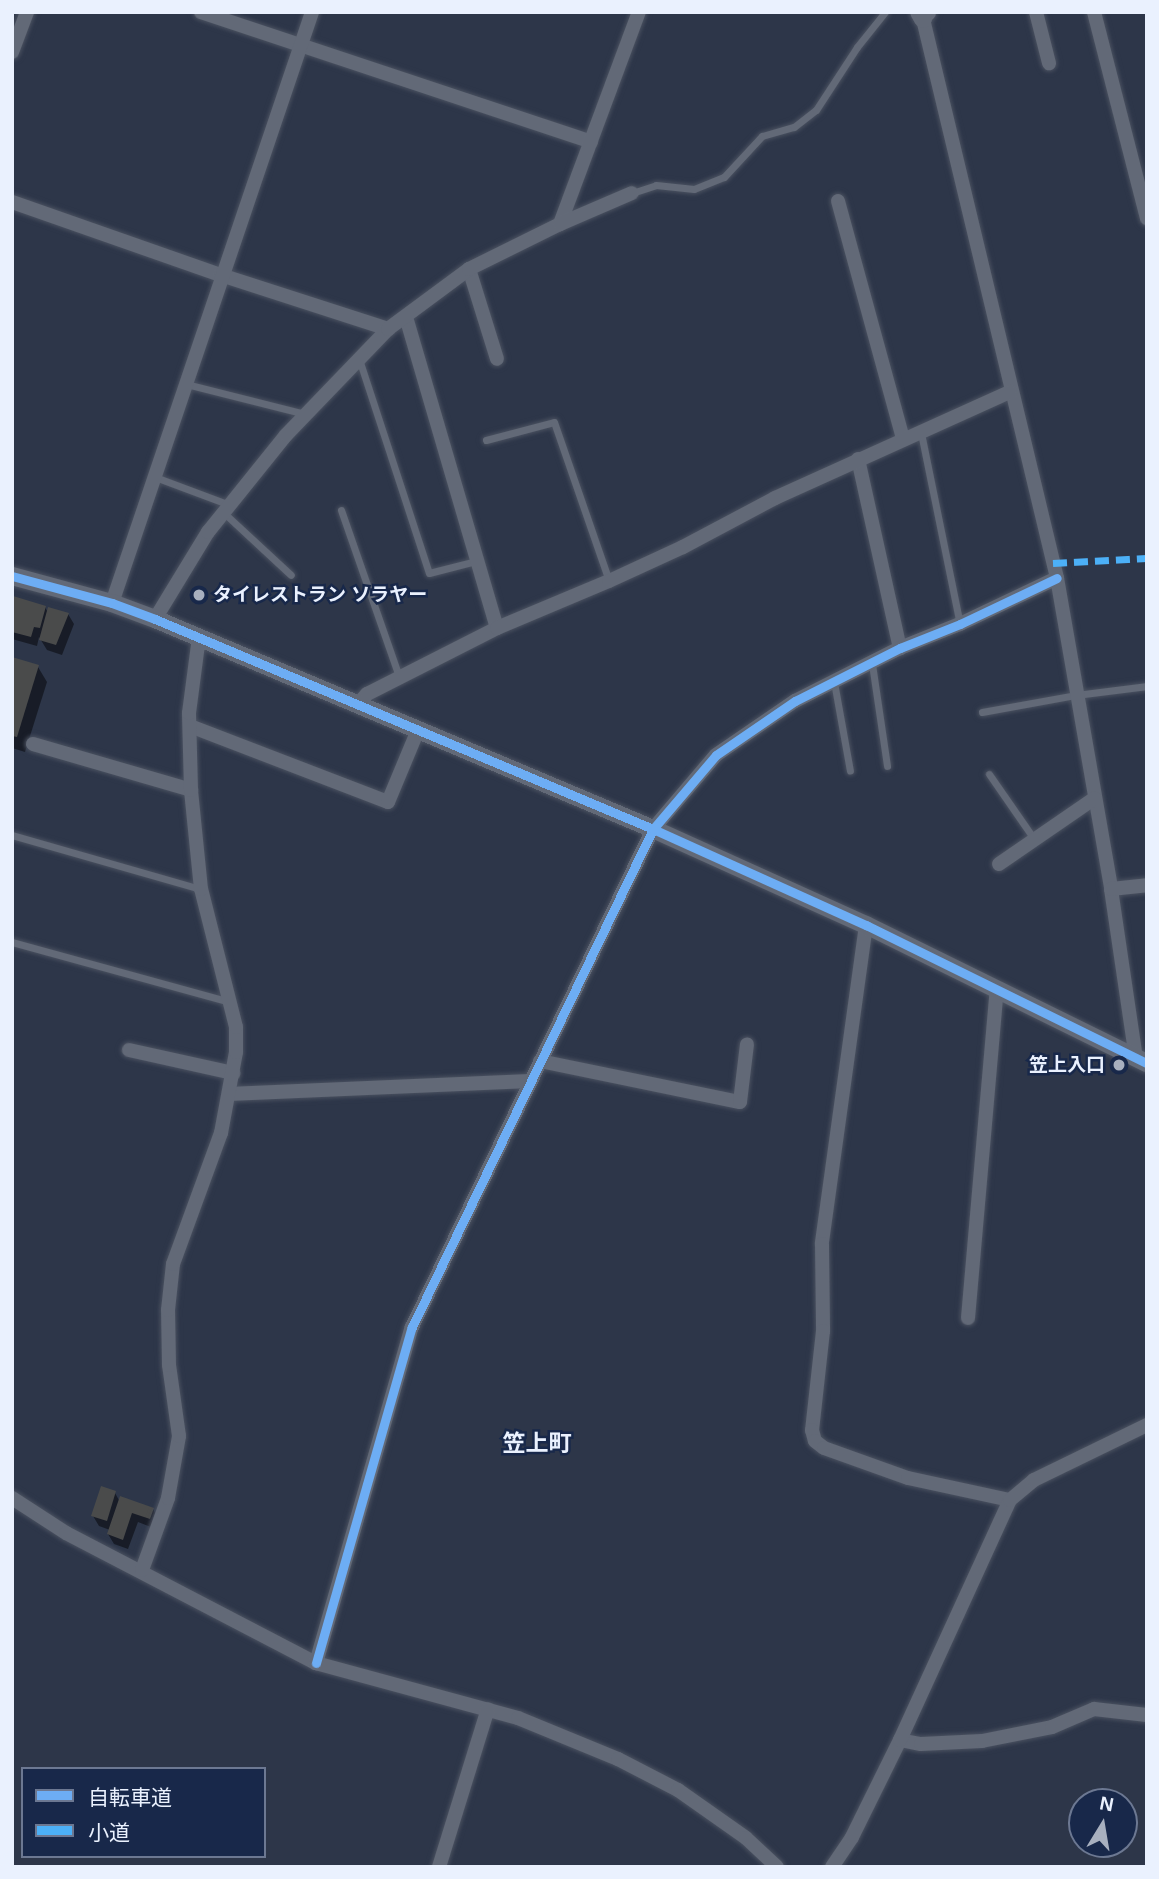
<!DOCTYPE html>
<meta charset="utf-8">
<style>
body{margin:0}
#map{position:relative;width:1159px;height:1879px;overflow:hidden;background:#2d3649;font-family:Helvetica,"Noto Sans JP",sans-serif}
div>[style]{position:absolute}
.shadow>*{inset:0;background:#0007}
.building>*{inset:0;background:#4a4b4b}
.roads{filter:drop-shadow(0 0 2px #4a5160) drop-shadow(0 0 2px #4a5160)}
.service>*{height:7px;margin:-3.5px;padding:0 3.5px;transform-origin:3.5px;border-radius:3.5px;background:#626977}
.minor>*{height:14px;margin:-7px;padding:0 7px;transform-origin:7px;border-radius:7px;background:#626977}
.tertiary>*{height:18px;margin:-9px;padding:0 9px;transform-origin:9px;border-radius:9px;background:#626977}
.quiet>*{height:7px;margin-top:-3.5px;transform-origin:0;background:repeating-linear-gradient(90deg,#4cb0f7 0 14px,transparent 0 21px)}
.cycleway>*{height:9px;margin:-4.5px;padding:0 4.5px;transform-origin:4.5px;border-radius:4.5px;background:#6dadf4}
.dots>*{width:19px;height:19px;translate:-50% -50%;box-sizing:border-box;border:4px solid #18284a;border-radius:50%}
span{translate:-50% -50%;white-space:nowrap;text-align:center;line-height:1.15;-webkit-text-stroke:5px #18284a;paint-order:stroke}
.poi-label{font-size:19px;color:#eaf1fe;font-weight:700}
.left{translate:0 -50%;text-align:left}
.right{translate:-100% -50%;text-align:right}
.quarter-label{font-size:23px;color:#eaf1fe;font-weight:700}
.frame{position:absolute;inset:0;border:14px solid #eaf1fe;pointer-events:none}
.legend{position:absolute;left:21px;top:1767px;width:245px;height:91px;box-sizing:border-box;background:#18284a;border:2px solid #6c7892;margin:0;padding:9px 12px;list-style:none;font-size:21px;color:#eaf1fe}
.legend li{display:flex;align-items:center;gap:14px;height:35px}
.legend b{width:35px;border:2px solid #6c7892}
.north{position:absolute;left:1068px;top:1788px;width:70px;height:70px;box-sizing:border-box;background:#18284a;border:2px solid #6c7892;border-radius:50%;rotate:11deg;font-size:19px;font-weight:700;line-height:28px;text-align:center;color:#eaf1fe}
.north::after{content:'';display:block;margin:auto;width:24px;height:32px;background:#a8b0bf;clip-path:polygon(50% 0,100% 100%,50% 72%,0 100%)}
</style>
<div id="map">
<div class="shadow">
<div style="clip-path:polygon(15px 598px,45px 607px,48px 613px,68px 614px,74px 624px,62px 655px,47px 650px,39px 637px,37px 646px,12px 639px)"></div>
<div style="clip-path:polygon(12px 659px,38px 667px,47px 682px,25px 752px,12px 748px)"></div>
<div style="clip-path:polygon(115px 1493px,120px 1502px,153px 1509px,159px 1520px,156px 1529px,138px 1522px,128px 1549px,114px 1544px,108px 1534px,110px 1530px,99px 1526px,93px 1516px)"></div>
</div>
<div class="building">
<div style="clip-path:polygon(13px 596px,46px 606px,40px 628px,34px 627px,31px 637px,12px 632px)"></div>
<div style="clip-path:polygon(48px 607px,69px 613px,56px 645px,39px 640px)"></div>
<div style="clip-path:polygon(12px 657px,39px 665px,17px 737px,12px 736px)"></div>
<div style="clip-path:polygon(101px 1486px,116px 1491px,107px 1521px,91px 1516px)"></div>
<div style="clip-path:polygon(120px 1496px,154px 1508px,150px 1519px,132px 1513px,123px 1540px,107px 1534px)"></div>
</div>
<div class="roads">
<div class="service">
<div style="left:632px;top:193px;width:25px;rotate:-18deg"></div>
<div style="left:656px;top:185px;width:38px;rotate:6deg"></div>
<div style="left:694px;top:189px;width:32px;rotate:-22deg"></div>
<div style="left:724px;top:177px;width:56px;rotate:-47.2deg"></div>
<div style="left:762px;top:136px;width:33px;rotate:-16deg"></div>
<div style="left:794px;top:127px;width:28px;rotate:-38deg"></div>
<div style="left:816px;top:110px;width:75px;rotate:-56.9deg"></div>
<div style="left:857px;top:47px;width:45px;rotate:-51.3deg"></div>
<div style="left:359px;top:359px;width:225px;rotate:71.9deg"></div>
<div style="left:429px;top:573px;width:49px;rotate:-14.3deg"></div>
<div style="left:186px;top:384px;width:123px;rotate:14.1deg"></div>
<div style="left:921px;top:433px;width:195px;rotate:78.5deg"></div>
<div style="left:486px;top:440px;width:70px;rotate:-14.8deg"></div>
<div style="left:554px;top:422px;width:168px;rotate:70.9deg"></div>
<div style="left:155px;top:477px;width:80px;rotate:20.5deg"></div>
<div style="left:341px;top:510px;width:177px;rotate:70.8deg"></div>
<div style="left:224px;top:513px;width:91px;rotate:42.8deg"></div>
<div style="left:872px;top:664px;width:103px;rotate:81.6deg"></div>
<div style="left:834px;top:682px;width:90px;rotate:79.8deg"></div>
<div style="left:982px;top:712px;width:96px;rotate:-10.3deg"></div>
<div style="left:1076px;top:695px;width:72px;rotate:-7.2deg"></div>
<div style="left:989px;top:774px;width:79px;rotate:55.3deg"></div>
<div style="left:12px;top:835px;width:196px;rotate:16deg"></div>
<div style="left:12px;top:942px;width:226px;rotate:15.4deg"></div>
</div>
<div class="minor">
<div style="left:201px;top:12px;width:411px;rotate:18.4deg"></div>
<div style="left:1036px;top:12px;width:53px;rotate:75.7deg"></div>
<div style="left:1094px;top:12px;width:213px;rotate:75.6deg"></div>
<div style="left:929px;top:13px;width:8px;rotate:135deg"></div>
<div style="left:923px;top:19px;width:575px;rotate:76.52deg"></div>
<div style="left:1057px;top:578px;width:316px;rotate:80.1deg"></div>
<div style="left:1111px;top:889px;width:171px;rotate:81.6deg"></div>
<div style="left:12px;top:52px;width:43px;rotate:-69.4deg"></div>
<div style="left:838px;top:201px;width:247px;rotate:74.7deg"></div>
<div style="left:12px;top:202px;width:221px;rotate:19.3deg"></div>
<div style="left:221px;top:275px;width:176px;rotate:17.9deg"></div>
<div style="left:560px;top:224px;width:226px;rotate:-69.6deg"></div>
<div style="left:469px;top:269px;width:94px;rotate:72.7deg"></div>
<div style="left:406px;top:317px;width:324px;rotate:73.7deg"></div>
<div style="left:858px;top:459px;width:194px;rotate:77.5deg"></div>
<div style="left:112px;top:603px;width:624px;rotate:-71.3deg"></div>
<div style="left:155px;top:619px;width:102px;rotate:-58.7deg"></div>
<div style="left:208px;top:532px;width:124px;rotate:-51.2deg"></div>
<div style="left:286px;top:435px;width:147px;rotate:-46.1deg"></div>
<div style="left:388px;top:329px;width:101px;rotate:-36.5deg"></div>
<div style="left:469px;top:269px;width:102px;rotate:-26.3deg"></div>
<div style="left:560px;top:224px;width:78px;rotate:-23.3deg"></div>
<div style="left:357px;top:705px;width:15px;rotate:-48deg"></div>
<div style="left:367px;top:694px;width:146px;rotate:-26.9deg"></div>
<div style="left:497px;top:628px;width:121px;rotate:-22.8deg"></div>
<div style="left:609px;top:581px;width:81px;rotate:-24.7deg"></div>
<div style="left:683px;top:547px;width:104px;rotate:-28deg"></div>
<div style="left:775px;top:498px;width:258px;rotate:-24.3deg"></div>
<div style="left:190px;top:726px;width:212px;rotate:21deg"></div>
<div style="left:388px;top:802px;width:78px;rotate:-67.4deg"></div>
<div style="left:33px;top:744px;width:165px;rotate:16.2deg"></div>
<div style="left:999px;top:864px;width:116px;rotate:-34.5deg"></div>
<div style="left:1111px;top:889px;width:36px;rotate:-6deg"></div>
<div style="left:866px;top:925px;width:322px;rotate:97.9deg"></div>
<div style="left:822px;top:1244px;width:87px;rotate:89.3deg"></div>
<div style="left:823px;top:1331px;width:100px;rotate:96.3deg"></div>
<div style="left:812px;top:1430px;width:11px;rotate:75deg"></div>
<div style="left:815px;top:1441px;width:11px;rotate:38deg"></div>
<div style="left:824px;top:1448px;width:89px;rotate:19.7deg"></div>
<div style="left:908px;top:1478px;width:104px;rotate:12.2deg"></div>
<div style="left:129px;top:1050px;width:107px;rotate:12.5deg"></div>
<div style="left:540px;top:1061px;width:204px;rotate:11.6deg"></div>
<div style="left:740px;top:1102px;width:58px;rotate:-83.1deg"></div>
<div style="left:230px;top:1094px;width:299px;rotate:-2.5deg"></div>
<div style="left:968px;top:1318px;width:330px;rotate:-85deg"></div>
<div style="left:12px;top:1498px;width:64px;rotate:32.9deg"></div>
<div style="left:66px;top:1533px;width:282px;rotate:27.5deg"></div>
<div style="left:316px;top:1663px;width:209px;rotate:15.2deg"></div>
<div style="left:518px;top:1718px;width:108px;rotate:22.3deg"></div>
<div style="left:618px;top:1759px;width:68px;rotate:27.3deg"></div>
<div style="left:678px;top:1790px;width:83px;rotate:35.2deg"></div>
<div style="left:746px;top:1838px;width:42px;rotate:43.1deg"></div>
<div style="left:142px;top:1570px;width:77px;rotate:-70.1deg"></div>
<div style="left:168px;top:1498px;width:63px;rotate:-79.9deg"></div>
<div style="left:179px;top:1436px;width:72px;rotate:-98deg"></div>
<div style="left:169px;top:1365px;width:55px;rotate:-91deg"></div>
<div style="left:168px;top:1310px;width:46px;rotate:-83.8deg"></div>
<div style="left:173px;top:1264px;width:140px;rotate:-69.9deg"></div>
<div style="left:221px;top:1133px;width:82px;rotate:-79.5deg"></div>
<div style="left:236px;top:1052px;width:25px;rotate:-90deg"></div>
<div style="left:236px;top:1027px;width:142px;rotate:-104.2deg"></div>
<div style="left:201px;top:889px;width:100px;rotate:-95.8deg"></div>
<div style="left:191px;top:790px;width:77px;rotate:-91.5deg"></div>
<div style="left:189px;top:713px;width:77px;rotate:-82.5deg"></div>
<div style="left:316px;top:1663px;width:349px;rotate:-74.1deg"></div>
<div style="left:412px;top:1327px;width:553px;rotate:-64.18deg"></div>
<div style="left:653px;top:829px;width:97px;rotate:-49.6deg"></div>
<div style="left:716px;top:755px;width:96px;rotate:-34.4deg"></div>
<div style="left:795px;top:701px;width:118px;rotate:-26.8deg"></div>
<div style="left:900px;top:648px;width:65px;rotate:-21.8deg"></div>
<div style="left:960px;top:624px;width:107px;rotate:-25.4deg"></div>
<div style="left:900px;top:1740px;width:21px;rotate:11deg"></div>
<div style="left:921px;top:1744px;width:61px;rotate:-2.8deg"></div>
<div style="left:982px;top:1741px;width:71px;rotate:-11.3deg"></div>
<div style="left:1052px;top:1727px;width:46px;rotate:-23.2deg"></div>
<div style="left:1094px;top:1709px;width:53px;rotate:6.5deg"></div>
<div style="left:439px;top:1867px;width:165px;rotate:-72.8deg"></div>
<div style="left:832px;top:1867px;width:36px;rotate:-56deg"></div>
<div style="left:852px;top:1837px;width:108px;rotate:-63.7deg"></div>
<div style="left:900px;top:1740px;width:264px;rotate:-65.4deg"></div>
<div style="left:1010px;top:1500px;width:31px;rotate:-40deg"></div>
<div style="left:1034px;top:1480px;width:126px;rotate:-26deg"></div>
</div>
<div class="tertiary">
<div style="left:919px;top:12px;width:8px;rotate:60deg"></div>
<div style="left:12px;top:576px;width:104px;rotate:15.1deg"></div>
<div style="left:112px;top:603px;width:46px;rotate:20.4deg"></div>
<div style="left:155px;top:619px;width:540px;rotate:22.86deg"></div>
<div style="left:653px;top:829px;width:234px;rotate:24.3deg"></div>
<div style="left:866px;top:925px;width:313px;rotate:26.2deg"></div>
</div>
</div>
<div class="quiet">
<div style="left:1053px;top:563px;width:94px;rotate:-3deg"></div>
</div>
<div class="cycleway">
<div style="left:12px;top:576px;width:104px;rotate:15.1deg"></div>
<div style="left:112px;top:603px;width:46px;rotate:20.4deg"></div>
<div style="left:155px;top:619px;width:540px;rotate:22.86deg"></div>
<div style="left:653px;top:829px;width:234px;rotate:24.3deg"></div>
<div style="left:866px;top:925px;width:313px;rotate:26.2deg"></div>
<div style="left:316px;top:1663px;width:349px;rotate:-74.1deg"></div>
<div style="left:412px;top:1327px;width:553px;rotate:-64.18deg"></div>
<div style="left:653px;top:829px;width:97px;rotate:-49.6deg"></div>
<div style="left:716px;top:755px;width:96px;rotate:-34.4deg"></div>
<div style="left:795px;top:701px;width:118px;rotate:-26.8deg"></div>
<div style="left:900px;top:648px;width:65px;rotate:-21.8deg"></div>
<div style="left:960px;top:624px;width:107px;rotate:-25.4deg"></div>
</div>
<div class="dots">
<div style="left:199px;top:595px;background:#a8b0bf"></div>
<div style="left:1119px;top:1065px;background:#a8b0bf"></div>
</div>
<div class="poi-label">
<span class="left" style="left:213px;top:595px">タイレストラン ソラヤー</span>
<span class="right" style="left:1105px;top:1065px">笠上入口</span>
</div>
<div class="quarter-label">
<span style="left:537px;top:1443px">笠上町</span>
</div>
<div class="frame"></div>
<ul class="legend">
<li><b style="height:9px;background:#6dadf4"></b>自転車道</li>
<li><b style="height:9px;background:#4cb0f7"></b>小道</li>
</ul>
<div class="north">N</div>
</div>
